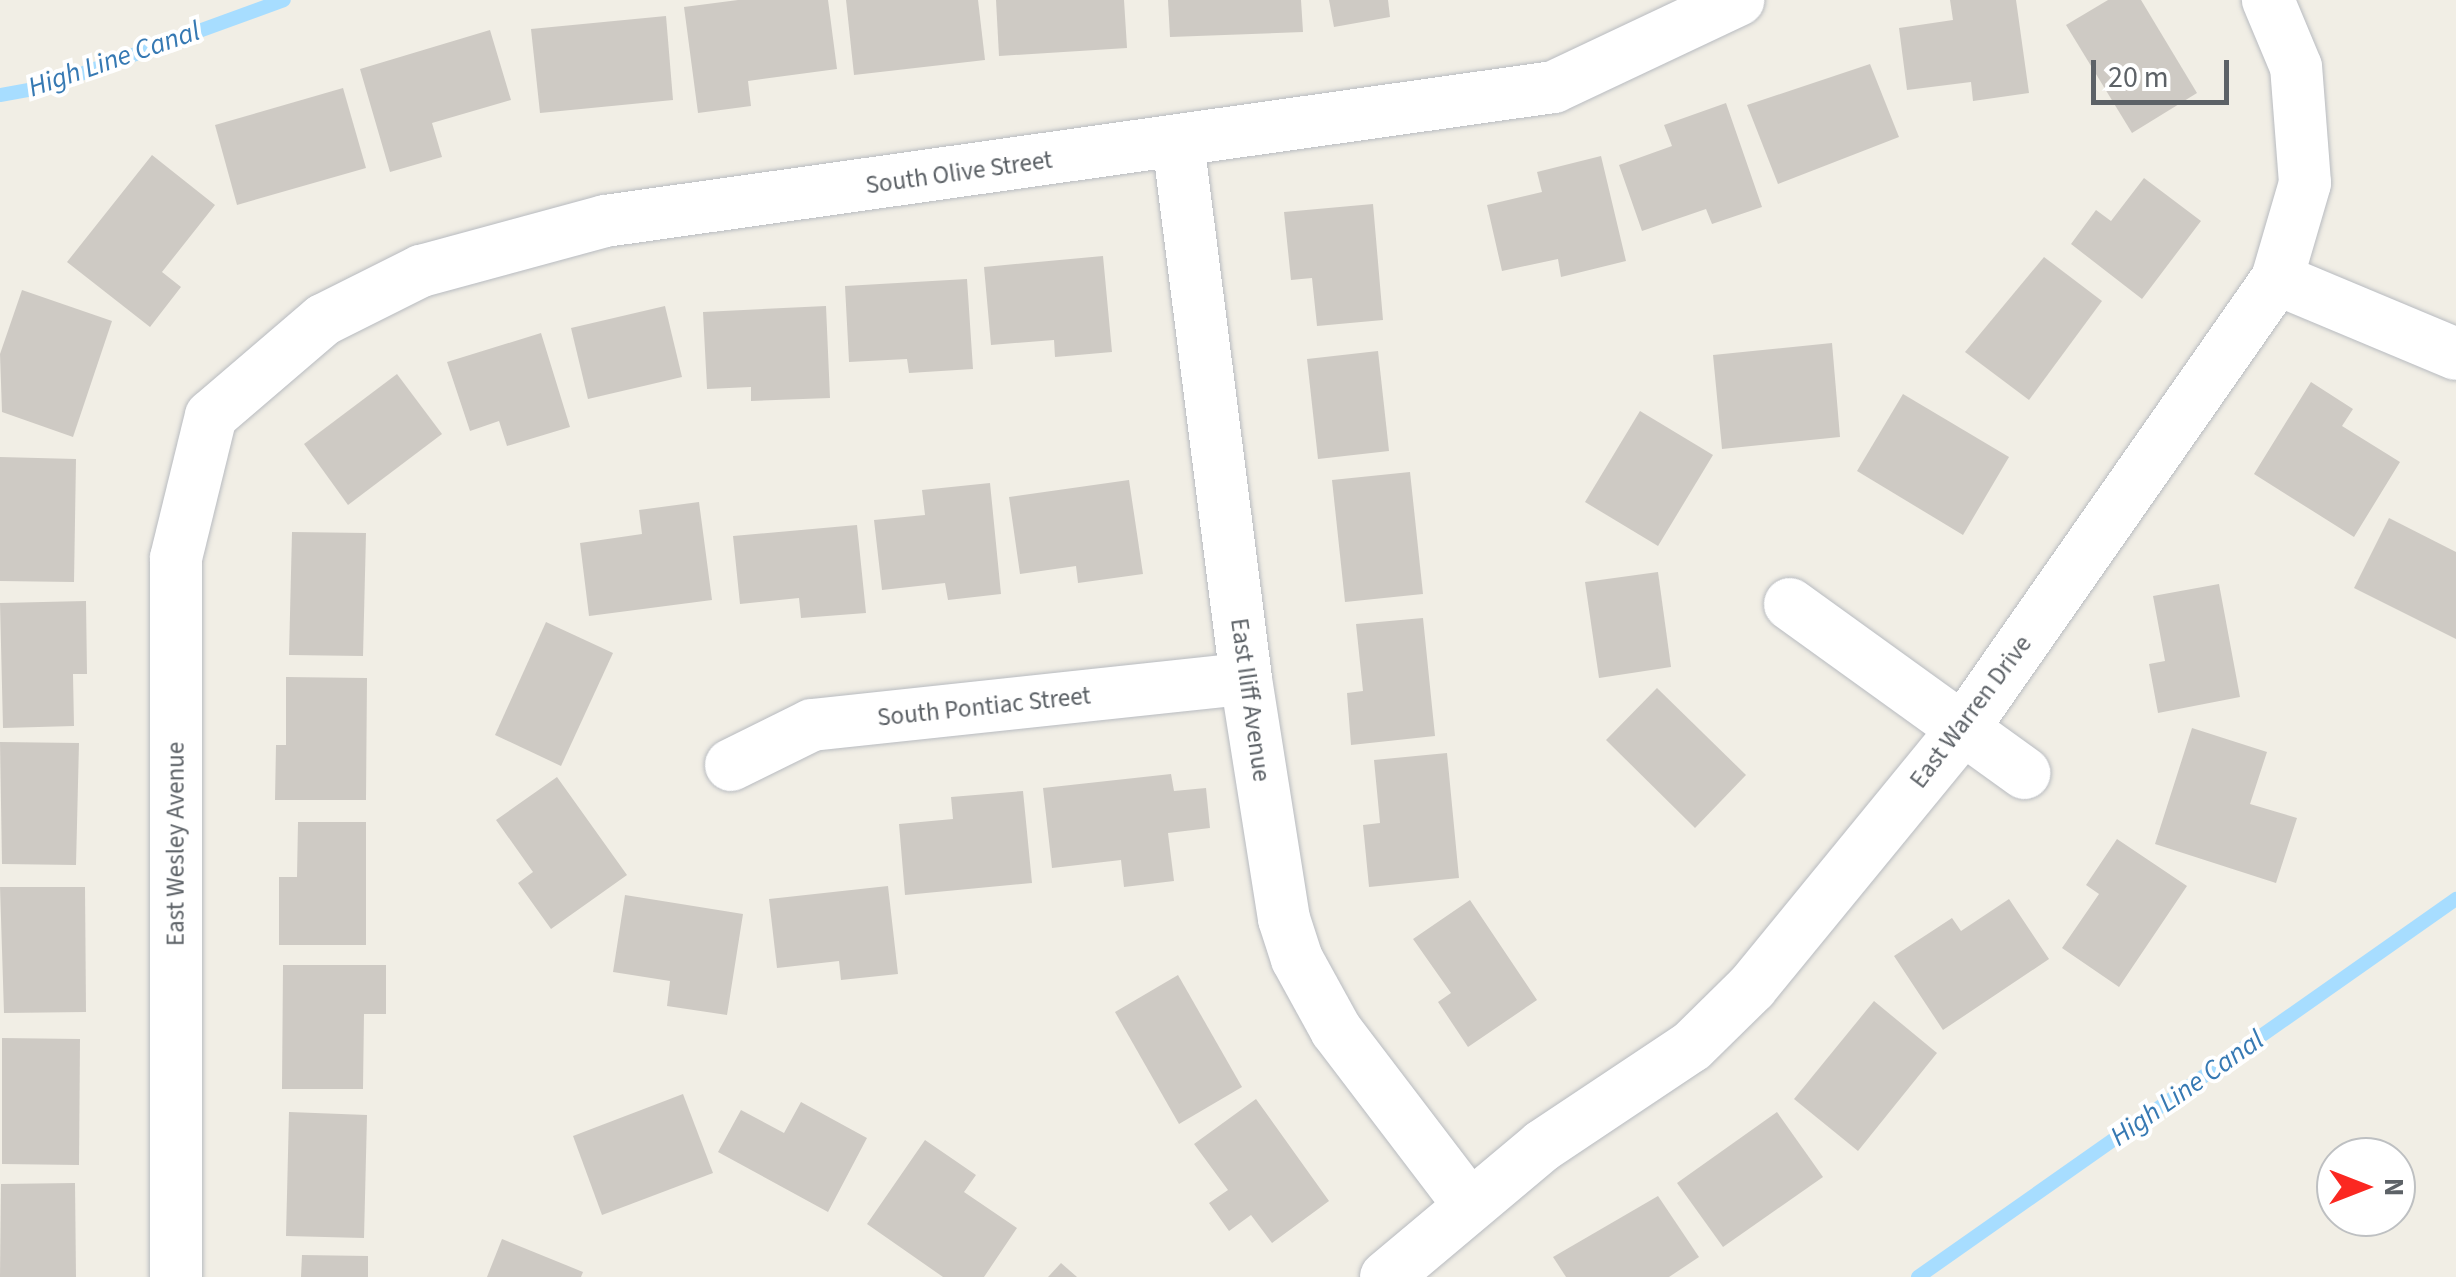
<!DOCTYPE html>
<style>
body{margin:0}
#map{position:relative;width:2456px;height:1277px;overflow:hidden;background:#f1eee5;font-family:"Source Sans 3",sans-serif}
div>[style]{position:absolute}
.stream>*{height:14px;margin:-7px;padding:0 7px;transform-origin:7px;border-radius:7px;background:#a7ddff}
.building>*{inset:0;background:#cecac4}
.roads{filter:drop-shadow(0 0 2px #b8bbc0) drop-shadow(0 0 2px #b8bbc0)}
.minor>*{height:52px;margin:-26px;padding:0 26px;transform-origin:26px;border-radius:26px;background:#fff}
span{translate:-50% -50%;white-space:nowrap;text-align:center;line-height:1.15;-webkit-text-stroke:8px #fff;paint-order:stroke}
.street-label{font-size:25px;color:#5d6267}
.water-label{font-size:28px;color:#3679b3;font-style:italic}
.north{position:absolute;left:2316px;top:1137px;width:100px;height:100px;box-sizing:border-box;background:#fff;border:2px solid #bec0c2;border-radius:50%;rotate:90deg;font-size:28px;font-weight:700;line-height:40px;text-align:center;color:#5d6267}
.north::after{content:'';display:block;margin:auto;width:35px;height:45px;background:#fb2821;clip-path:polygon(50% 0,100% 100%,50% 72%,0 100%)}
.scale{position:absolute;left:2091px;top:60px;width:138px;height:45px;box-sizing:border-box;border:5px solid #5d6267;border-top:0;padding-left:12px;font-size:30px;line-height:35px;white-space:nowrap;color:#5d6267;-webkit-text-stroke:8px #fff;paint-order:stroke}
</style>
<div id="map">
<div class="stream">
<div style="left:0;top:95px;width:46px;rotate:-10.1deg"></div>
<div style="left:45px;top:87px;width:254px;rotate:-20deg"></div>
<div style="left:1918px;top:1277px;width:658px;rotate:-35.09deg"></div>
</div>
<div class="building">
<div style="clip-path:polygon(738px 0,828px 0,837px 69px,748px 81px,751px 106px,698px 113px,684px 7px)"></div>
<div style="clip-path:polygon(846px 0,978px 0,985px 60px,854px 75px)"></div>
<div style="clip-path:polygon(996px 0,1124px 0,1127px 48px,999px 56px)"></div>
<div style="clip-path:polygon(1168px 0,1301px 0,1303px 32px,1170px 37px)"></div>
<div style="clip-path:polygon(1329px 0,1388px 0,1390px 17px,1334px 27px)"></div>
<div style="clip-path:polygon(1950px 0,2016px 0,2029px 93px,1973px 101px,1971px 82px,1907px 90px,1899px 28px,1953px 20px)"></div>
<div style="clip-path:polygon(2108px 0,2141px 0,2197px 93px,2132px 133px,2066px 25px)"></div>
<div style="clip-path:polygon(666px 16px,673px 100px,540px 113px,531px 29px)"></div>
<div style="clip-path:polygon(490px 30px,511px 100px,432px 123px,442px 157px,390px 172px,360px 69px)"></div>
<div style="clip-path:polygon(1870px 64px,1899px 137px,1778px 184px,1747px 105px)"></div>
<div style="clip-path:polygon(343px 88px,366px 168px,237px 205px,215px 125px)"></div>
<div style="clip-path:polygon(1726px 103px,1762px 207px,1712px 224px,1706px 209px,1642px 231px,1619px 165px,1672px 146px,1664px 125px)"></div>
<div style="clip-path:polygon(152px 155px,215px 205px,162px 272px,181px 287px,150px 327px,67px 262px)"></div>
<div style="clip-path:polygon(1601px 156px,1626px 261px,1561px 277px,1558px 259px,1502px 271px,1487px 205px,1542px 192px,1537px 172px)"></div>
<div style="clip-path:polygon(2144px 178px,2201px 221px,2142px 299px,2071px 244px,2096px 210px,2111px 221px)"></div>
<div style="clip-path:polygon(1373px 204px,1383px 320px,1317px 326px,1312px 278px,1291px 280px,1284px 212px)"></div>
<div style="clip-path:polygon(1103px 256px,1112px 352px,1055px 357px,1054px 340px,991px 345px,984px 267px)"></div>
<div style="clip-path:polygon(2044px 257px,2102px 301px,2029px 400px,1965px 352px)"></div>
<div style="clip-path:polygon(967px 279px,973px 369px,909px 373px,907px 359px,849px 362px,845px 286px)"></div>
<div style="clip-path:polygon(22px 290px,112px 321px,73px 437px,2px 412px,0 354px)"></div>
<div style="clip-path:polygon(665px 306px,682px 377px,588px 399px,571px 328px)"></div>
<div style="clip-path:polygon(826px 306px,830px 398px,751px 401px,751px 387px,707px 389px,703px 312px)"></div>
<div style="clip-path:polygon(541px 333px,570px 427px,507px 446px,499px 421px,470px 431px,447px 362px)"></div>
<div style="clip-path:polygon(1832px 343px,1840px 437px,1722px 449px,1713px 355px)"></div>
<div style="clip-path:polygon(1378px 351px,1389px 451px,1318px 459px,1307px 359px)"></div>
<div style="clip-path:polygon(397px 374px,442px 434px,348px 505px,304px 444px)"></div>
<div style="clip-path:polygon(2311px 382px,2353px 409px,2342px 426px,2400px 462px,2354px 537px,2254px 474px)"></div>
<div style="clip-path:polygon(1903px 394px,2009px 457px,1963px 535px,1857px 471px)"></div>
<div style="clip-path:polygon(1640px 411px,1713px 455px,1658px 546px,1585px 502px)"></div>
<div style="clip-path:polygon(0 457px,76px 459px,74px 582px,0 581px)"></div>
<div style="clip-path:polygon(1410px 472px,1423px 594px,1345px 602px,1332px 480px)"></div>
<div style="clip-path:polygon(1129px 480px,1143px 574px,1078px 583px,1076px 566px,1020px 574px,1009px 497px)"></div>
<div style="clip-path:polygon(990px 483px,1001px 594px,948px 600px,945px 583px,882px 590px,874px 520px,925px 515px,922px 490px)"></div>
<div style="clip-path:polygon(699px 502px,712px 600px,589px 616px,580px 543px,642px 534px,639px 510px)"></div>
<div style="clip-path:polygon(2389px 518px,2456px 552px,2456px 639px,2354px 588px)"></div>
<div style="clip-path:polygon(857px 525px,866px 613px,801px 618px,799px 598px,740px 604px,733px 536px)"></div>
<div style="clip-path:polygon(292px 532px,366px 533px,363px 656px,289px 655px)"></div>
<div style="clip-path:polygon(1658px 572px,1671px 667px,1599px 678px,1585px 582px)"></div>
<div style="clip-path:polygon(2219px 584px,2240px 697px,2158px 713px,2149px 664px,2165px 661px,2153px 596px)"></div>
<div style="clip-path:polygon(86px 601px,87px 674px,73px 674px,74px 726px,3px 728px,0 603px)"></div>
<div style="clip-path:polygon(1423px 618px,1435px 736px,1351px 745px,1347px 693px,1363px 691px,1356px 624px)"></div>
<div style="clip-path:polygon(546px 622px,613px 653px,561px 766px,495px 735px)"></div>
<div style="clip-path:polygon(286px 677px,367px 678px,366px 800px,275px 800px,276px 745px,286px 745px)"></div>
<div style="clip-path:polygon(1657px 688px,1746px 775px,1695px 828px,1606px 740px)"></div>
<div style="clip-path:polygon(2192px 728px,2267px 752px,2250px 804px,2297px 818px,2276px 883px,2155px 844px)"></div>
<div style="clip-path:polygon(0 742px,79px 743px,76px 865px,2px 864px)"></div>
<div style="clip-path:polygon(1447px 753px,1459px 878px,1369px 887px,1363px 825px,1380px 823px,1374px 760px)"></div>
<div style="clip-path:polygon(1171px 774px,1174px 791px,1206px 788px,1210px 828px,1168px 833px,1174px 881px,1124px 887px,1121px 860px,1052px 868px,1043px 788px)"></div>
<div style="clip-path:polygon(557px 777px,627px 875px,551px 929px,518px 883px,533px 872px,496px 820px)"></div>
<div style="clip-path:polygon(1023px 791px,1032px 883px,905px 895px,899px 824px,953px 819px,951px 797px)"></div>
<div style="clip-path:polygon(298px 822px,366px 822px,366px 945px,279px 945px,279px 877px,297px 877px)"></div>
<div style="clip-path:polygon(2117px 839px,2187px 886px,2119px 987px,2062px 948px,2099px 894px,2086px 885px)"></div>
<div style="clip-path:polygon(888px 886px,898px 974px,841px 980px,839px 961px,777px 968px,769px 899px)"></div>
<div style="clip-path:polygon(0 887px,85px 887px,86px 1012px,4px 1013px)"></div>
<div style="clip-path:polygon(625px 895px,743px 914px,727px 1015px,667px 1006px,670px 981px,613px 972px)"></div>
<div style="clip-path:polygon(2009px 899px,2049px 959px,1943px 1030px,1894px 956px,1952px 918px,1961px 931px)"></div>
<div style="clip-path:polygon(1470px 900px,1537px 1000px,1468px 1047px,1438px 1002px,1451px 993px,1413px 939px)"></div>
<div style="clip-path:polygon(283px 965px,386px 965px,386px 1014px,364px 1014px,363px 1089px,282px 1089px)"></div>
<div style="clip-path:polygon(1178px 975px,1242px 1087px,1179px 1124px,1115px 1012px)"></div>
<div style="clip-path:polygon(1874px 1001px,1937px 1053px,1858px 1151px,1794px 1099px)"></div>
<div style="clip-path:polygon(2px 1038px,80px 1039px,79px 1165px,2px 1164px)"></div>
<div style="clip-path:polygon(683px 1094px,713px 1173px,602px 1215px,573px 1136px)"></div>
<div style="clip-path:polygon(1256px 1099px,1329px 1201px,1272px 1243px,1251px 1215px,1229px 1231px,1209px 1203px,1228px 1190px,1194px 1144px)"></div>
<div style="clip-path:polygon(801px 1102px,867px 1138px,828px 1212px,718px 1152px,741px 1110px,784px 1133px)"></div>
<div style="clip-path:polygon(289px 1112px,367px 1115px,364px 1238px,286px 1236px)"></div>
<div style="clip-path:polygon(1777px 1112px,1823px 1177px,1723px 1247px,1677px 1183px)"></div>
<div style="clip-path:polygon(925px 1140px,976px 1175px,964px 1192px,1017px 1228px,984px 1277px,943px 1277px,867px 1224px)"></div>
<div style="clip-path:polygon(75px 1183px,76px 1277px,0 1277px,1px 1184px)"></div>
<div style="clip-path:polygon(1658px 1196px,1699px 1257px,1669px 1277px,1566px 1277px,1553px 1257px)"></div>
<div style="clip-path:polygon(502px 1239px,583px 1272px,581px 1277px,487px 1277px)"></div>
<div style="clip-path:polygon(302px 1255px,368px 1256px,368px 1277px,301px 1277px)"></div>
<div style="clip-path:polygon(1061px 1263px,1077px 1277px,1048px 1277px)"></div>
</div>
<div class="roads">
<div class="minor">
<div style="left:1178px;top:142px;width:541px;rotate:82.78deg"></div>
<div style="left:1246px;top:679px;width:243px;rotate:81deg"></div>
<div style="left:1284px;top:919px;width:42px;rotate:72deg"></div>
<div style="left:1297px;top:959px;width:81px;rotate:61.2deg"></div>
<div style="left:1336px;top:1030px;width:218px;rotate:52.7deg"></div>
<div style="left:2277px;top:279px;width:194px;rotate:22.7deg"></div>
<div style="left:1790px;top:604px;width:289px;rotate:35.8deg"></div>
<div style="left:731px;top:765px;width:90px;rotate:-26.3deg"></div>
<div style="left:812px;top:725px;width:436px;rotate:-6.1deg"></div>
<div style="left:176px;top:1277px;width:719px;rotate:-90deg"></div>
<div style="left:176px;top:558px;width:146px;rotate:-76.2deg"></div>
<div style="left:211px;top:416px;width:148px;rotate:-40.6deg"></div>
<div style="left:323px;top:320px;width:110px;rotate:-26.6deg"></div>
<div style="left:421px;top:271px;width:191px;rotate:-15.2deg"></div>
<div style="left:605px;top:221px;width:958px;rotate:-8.04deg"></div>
<div style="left:1554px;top:87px;width:204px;rotate:-25.3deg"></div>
<div style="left:1386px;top:1277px;width:204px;rotate:-40deg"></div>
<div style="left:1542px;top:1146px;width:180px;rotate:-33.7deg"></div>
<div style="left:1692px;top:1046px;width:84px;rotate:-44.5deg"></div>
<div style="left:1752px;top:987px;width:332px;rotate:-50.7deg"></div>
<div style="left:1962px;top:730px;width:550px;rotate:-55.07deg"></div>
<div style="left:2277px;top:279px;width:100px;rotate:-73.7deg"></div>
<div style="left:2305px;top:183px;width:116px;rotate:-94.4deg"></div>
<div style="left:2296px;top:67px;width:73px;rotate:-112.7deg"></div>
</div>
</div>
<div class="street-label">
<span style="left:959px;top:173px;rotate:-8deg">South Olive Street</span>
<span style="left:1250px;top:700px;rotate:82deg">East Iliff Avenue</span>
<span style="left:984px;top:707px;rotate:-6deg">South Pontiac Street</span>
<span style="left:1971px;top:712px;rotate:-53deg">East Warren Drive</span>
<span style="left:176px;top:844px;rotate:-90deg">East Wesley Avenue</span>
</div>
<div class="water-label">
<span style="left:114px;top:59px;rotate:-19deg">High Line Canal</span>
<span style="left:2187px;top:1088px;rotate:-35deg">High Line Canal</span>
</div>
<div class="north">N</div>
<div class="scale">20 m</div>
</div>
